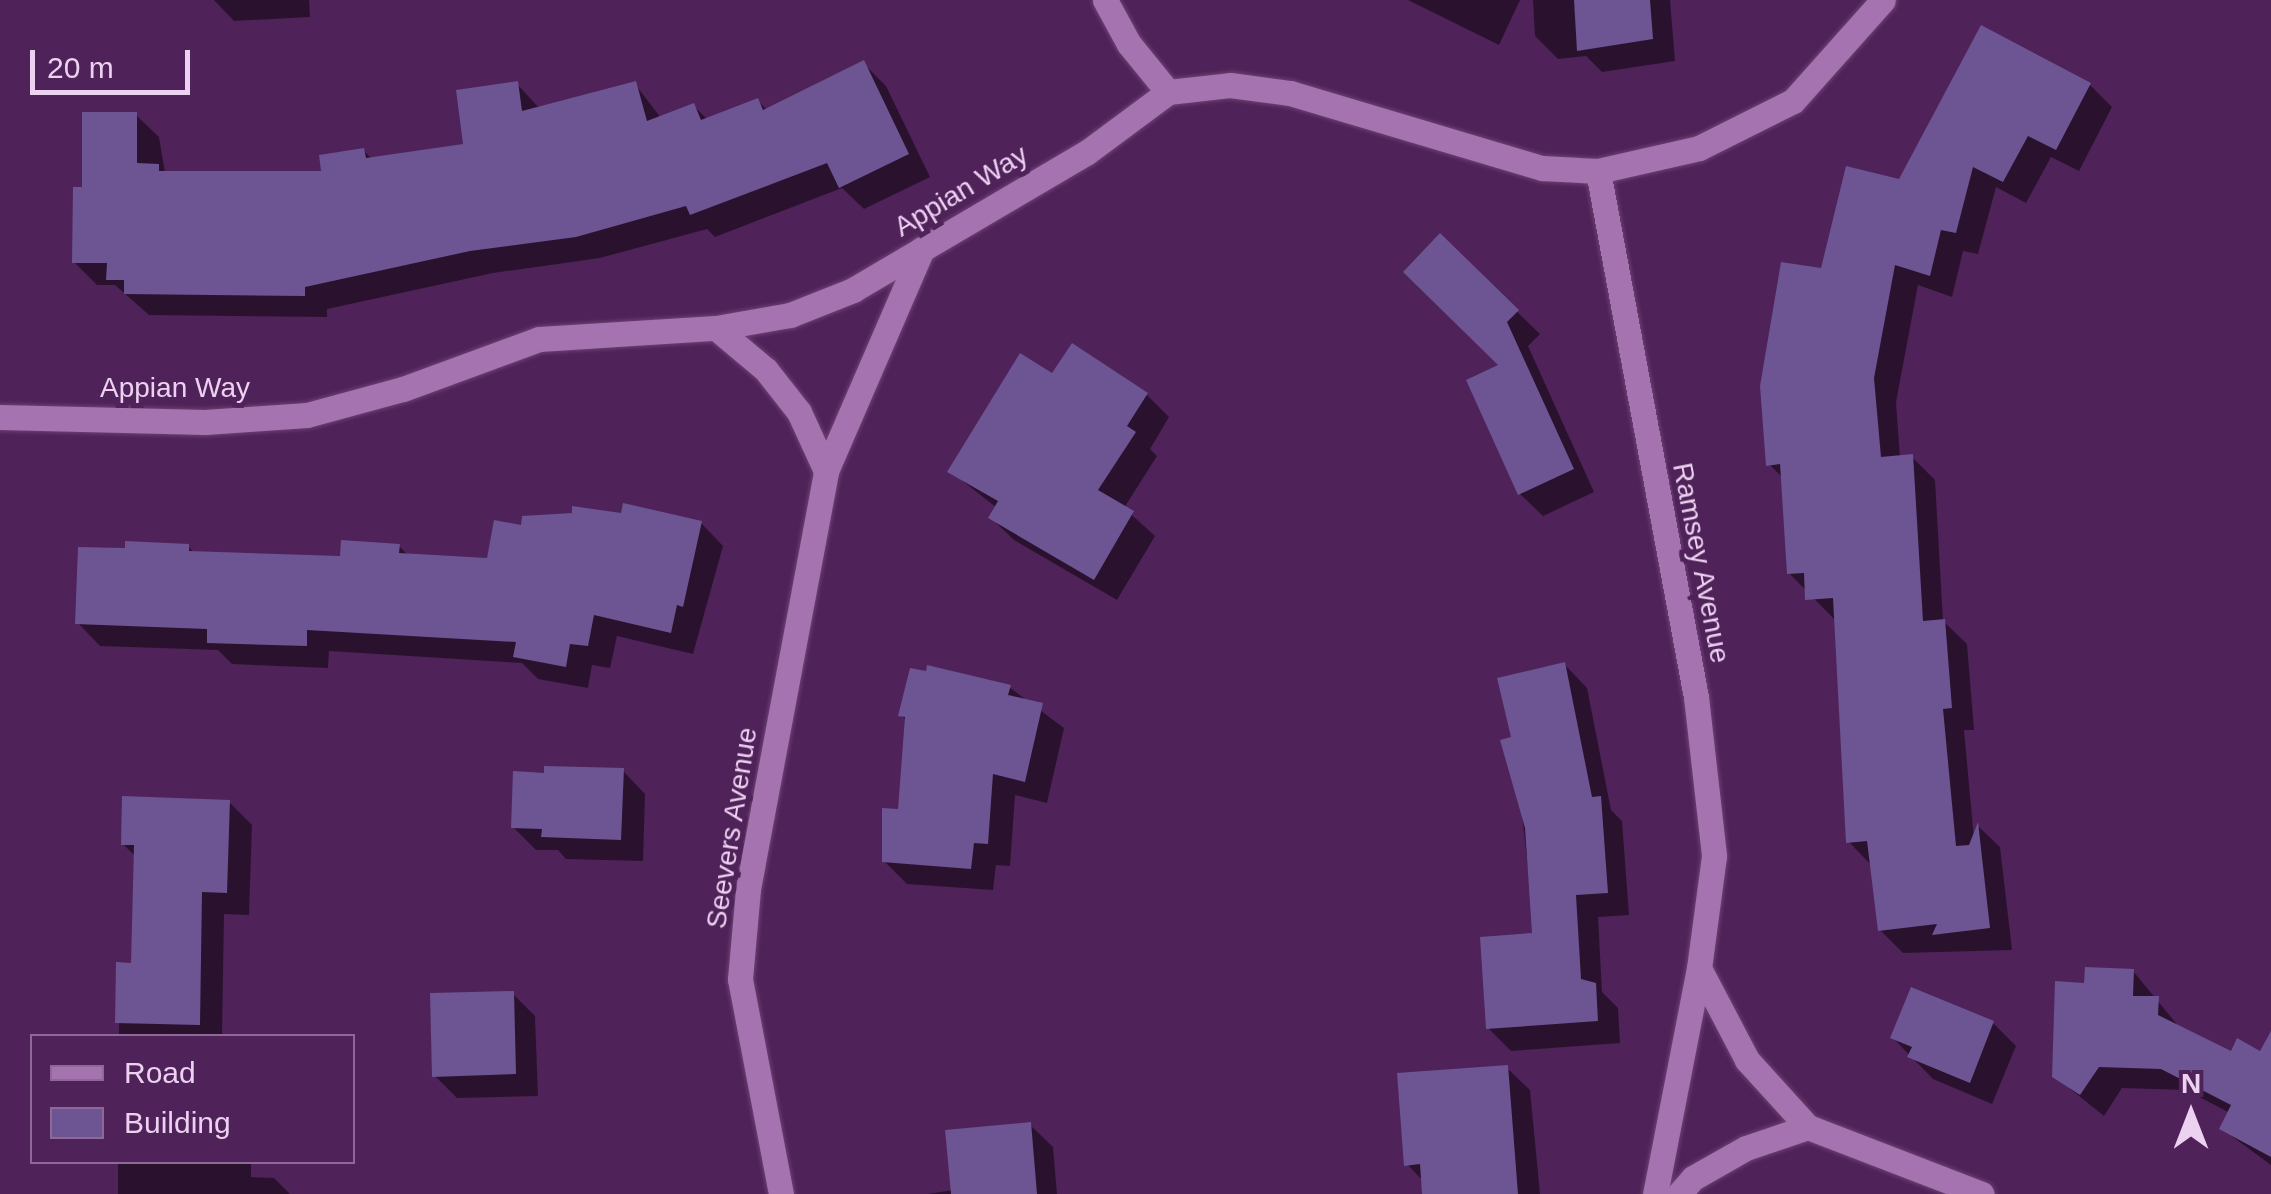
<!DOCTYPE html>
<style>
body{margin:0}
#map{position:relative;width:2271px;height:1194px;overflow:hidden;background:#4f2259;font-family:Arial,sans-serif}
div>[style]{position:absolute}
.shadow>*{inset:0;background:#0007}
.building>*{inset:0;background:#6d5493}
.roads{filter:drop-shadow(0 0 2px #6b4273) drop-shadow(0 0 2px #6b4273)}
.minor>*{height:25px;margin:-12.5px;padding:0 12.5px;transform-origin:12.5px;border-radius:12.5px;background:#a573b0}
span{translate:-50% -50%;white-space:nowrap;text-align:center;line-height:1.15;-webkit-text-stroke:10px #4f2259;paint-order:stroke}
.street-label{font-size:28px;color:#ecd1f1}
.legend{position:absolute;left:30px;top:1034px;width:325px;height:130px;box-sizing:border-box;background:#4f2259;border:2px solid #8e6896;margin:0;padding:12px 18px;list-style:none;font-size:30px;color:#ecd1f1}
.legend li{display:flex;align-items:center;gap:20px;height:50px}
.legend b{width:50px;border:2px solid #8e6896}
.north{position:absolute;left:2141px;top:1064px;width:100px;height:100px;-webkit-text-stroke:8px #4f2259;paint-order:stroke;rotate:0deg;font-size:28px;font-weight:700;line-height:40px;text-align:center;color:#ecd1f1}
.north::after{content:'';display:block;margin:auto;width:35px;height:45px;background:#ecd1f1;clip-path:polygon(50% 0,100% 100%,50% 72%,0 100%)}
.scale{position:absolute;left:30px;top:50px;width:160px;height:45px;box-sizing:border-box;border:5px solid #ecd1f1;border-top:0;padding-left:12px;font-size:30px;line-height:35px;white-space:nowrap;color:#ecd1f1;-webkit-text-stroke:8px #4f2259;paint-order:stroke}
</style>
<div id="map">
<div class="shadow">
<div style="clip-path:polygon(214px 0,309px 0,310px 17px,234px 21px)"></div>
<div style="clip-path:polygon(1408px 0,1520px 0,1499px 45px)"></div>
<div style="clip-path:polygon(1533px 0,1670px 0,1675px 61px,1602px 72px,1586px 56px,1558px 59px,1535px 36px)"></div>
<div style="clip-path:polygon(863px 63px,886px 86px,930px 177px,864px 209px,842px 188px,715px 237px,707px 229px,600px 258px,493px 273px,327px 309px,327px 317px,149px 315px,115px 285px,97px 285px,74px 262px,85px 189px,136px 115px,159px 137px,165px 173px,323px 173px,363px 150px,372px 159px,466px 146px,517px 84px,540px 109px,635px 84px,661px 118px,694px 106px,708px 120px,758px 101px,767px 110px)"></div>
<div style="clip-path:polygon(2090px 85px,2112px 107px,2079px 171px,2051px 157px,2026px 203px,1996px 187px,1978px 254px,1963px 251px,1952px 297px,1918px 285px,1896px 402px,1900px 458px,1912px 457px,1935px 480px,1943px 621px,1967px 644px,1974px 730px,1964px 730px,1974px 839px,1979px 827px,2000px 847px,2012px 950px,1903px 953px,1880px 930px,1872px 866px,1849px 842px,1836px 621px,1789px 573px,1784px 479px,1769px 464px,1823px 271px,1901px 182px)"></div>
<div style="clip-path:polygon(1440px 237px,1540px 334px,1528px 346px,1594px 492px,1543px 516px,1520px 494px,1502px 366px)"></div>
<div style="clip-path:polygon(1053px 376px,1147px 395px,1169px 417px,1150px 449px,1157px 456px,1124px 508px,1155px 536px,1117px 600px,1014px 540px,991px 518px,997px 508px,950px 471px)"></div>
<div style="clip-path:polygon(701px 523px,723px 546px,693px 654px,617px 636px,610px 668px,592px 665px,588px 688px,538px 679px,522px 663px,329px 651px,328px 668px,232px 664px,218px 650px,100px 646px,78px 623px,188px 546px,195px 554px,342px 558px,399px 546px,409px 556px,489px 561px,523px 528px)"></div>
<div style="clip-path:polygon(1565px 665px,1587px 688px,1611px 810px,1622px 821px,1629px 915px,1598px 917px,1602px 992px,1618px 1008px,1620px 1043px,1511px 1051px,1488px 1028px,1535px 935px,1514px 739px)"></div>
<div style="clip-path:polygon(1009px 687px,1064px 728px,1047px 803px,1015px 795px,1010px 866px,996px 865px,993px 890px,907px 884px,884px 861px,901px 812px,907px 721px,901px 715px)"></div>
<div style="clip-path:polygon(623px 771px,645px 794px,643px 861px,566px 859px,558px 850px,536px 850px,513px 827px,546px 776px)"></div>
<div style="clip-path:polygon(229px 802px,252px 825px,249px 915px,224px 914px,222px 1036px,119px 1036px,119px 964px,134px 965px,136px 857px,123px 844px)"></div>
<div style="clip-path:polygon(2133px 971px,2180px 1028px,2232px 1054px,2271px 1059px,2271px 1165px,2222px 1129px,2230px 1113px,2186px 1090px,2122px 1088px,2104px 1116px,2054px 1076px,2086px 986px)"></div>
<div style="clip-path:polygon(513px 994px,535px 1016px,538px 1096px,457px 1098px,434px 1075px)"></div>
<div style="clip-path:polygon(1993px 1023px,2016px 1046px,1992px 1104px,1933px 1079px,1893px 1038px)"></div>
<div style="clip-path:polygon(1507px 1068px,1530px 1090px,1540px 1194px,1424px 1194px,1423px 1181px,1407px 1164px)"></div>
<div style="clip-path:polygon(1030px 1125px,1053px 1147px,1057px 1194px,928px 1194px,953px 1190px)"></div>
<div style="clip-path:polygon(118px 1162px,251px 1162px,251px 1177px,274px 1178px,290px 1194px,118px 1194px)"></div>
</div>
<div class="building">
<div style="clip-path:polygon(1574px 0,1650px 0,1653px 39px,1577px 51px)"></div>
<div style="clip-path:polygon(1981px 25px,2091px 83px,2056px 150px,2028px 136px,2003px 182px,1973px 167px,1956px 233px,1941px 230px,1930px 276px,1895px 265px,1874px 378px,1881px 457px,1913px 454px,1923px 621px,1945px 619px,1952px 708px,1943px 709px,1956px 846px,1969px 845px,1978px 822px,1990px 928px,1932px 935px,1937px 924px,1878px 931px,1867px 841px,1846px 843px,1833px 598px,1805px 600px,1804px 573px,1787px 574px,1780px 464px,1766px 466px,1760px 386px,1781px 262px,1821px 268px,1846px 166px,1899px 179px)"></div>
<div style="clip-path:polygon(864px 60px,909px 154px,839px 188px,827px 163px,690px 215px,686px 206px,576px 237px,470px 251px,305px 287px,305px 296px,124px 294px,124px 280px,106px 280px,107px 263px,72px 263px,73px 187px,82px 187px,82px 112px,137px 112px,137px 163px,159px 164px,159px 171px,321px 171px,319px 155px,364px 148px,366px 158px,463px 144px,456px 90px,518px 81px,522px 111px,636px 81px,647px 121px,694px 103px,701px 120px,758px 98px,763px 110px)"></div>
<div style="clip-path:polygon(1440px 233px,1519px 310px,1507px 322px,1574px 469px,1518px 495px,1466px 380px,1498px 365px,1403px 272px)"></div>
<div style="clip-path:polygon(1072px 343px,1148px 393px,1127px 426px,1136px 432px,1098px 490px,1134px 511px,1094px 580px,988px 518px,998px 501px,947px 472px,1020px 353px,1052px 373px)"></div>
<div style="clip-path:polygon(623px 503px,702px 521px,683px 607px,677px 605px,671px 633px,594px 615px,588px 646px,570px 644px,566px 667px,513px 657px,516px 642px,307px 630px,307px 646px,207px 643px,207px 629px,75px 624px,78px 547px,125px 548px,125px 541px,189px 544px,189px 551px,340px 556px,341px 540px,400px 544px,399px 553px,487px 558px,494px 520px,521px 525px,522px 516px,572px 513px,572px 506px,621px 513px)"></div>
<div style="clip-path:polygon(1565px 662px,1592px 797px,1601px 796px,1608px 893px,1576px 895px,1581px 979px,1596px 983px,1598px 1021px,1486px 1029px,1480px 937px,1532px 933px,1525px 828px,1500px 740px,1511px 737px,1497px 678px)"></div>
<div style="clip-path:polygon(927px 665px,1011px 685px,1008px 695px,1043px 703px,1025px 782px,993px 774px,988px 844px,974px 843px,971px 869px,882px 862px,882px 808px,898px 809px,905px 717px,898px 716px,910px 668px,926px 671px)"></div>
<div style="clip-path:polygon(544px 766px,624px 768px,621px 840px,541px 837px,542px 829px,511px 828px,513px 771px,544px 773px)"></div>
<div style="clip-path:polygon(122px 796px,230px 800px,227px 893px,202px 892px,200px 1025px,115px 1023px,116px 962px,131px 963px,134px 845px,121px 845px)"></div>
<div style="clip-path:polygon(2085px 967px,2134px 969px,2133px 996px,2159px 996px,2158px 1015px,2231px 1051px,2237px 1038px,2260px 1051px,2271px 1031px,2271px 1157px,2219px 1129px,2231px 1105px,2161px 1069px,2099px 1067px,2080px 1095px,2052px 1077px,2055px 981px,2084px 983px)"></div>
<div style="clip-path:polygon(1911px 987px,1994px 1021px,1970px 1083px,1907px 1057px,1912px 1047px,1890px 1038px)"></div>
<div style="clip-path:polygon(514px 991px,516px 1074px,432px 1077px,430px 993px)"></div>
<div style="clip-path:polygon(1508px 1065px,1518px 1194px,1422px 1194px,1420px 1164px,1404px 1166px,1397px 1073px)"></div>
<div style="clip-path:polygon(1031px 1122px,1037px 1194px,951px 1194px,945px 1130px)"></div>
</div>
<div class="roads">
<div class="minor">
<div style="left:1105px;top:0;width:50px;rotate:61.4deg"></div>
<div style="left:1129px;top:44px;width:62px;rotate:50.9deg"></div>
<div style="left:1598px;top:171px;width:535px;rotate:79.45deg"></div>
<div style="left:1696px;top:697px;width:160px;rotate:83.5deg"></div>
<div style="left:1714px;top:856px;width:113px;rotate:97.6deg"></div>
<div style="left:1699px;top:968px;width:230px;rotate:101deg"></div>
<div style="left:716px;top:328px;width:65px;rotate:40deg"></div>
<div style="left:766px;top:370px;width:53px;rotate:51.8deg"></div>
<div style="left:799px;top:412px;width:65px;rotate:65.4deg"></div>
<div style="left:0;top:417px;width:205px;rotate:1.4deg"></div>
<div style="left:205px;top:422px;width:102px;rotate:-3.9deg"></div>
<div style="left:307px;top:415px;width:99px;rotate:-15.2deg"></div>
<div style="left:403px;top:389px;width:145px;rotate:-20.2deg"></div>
<div style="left:539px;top:339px;width:177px;rotate:-3.6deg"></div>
<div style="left:716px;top:328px;width:75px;rotate:-10deg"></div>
<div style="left:790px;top:315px;width:68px;rotate:-21.6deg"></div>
<div style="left:853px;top:290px;width:270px;rotate:-30.5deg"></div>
<div style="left:1086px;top:153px;width:102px;rotate:-36.6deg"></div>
<div style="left:1168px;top:92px;width:62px;rotate:-6.4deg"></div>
<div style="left:1230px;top:85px;width:61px;rotate:7.6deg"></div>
<div style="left:1290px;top:93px;width:263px;rotate:16.6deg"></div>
<div style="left:1542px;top:168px;width:56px;rotate:3.1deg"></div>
<div style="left:1598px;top:171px;width:104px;rotate:-12.8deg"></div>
<div style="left:1699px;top:148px;width:105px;rotate:-26.6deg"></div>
<div style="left:1793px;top:101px;width:135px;rotate:-48.3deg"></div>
<div style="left:1699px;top:968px;width:104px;rotate:62.4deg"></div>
<div style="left:1747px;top:1060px;width:91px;rotate:47.7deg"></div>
<div style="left:1808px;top:1127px;width:186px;rotate:21.1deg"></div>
<div style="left:781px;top:1194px;width:219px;rotate:-100.8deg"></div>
<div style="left:740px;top:979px;width:90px;rotate:-84.9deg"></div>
<div style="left:748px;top:889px;width:425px;rotate:-79.4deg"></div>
<div style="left:826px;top:471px;width:242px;rotate:-66.6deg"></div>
<div style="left:1679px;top:1194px;width:21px;rotate:-49deg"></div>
<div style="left:1693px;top:1178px;width:61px;rotate:-29.5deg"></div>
<div style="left:1746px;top:1148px;width:65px;rotate:-18.7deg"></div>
</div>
</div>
<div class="street-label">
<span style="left:961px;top:191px;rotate:-31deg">Appian Way</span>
<span style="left:175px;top:388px">Appian Way</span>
<span style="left:1701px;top:563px;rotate:79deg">Ramsey Avenue</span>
<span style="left:732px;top:828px;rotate:-81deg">Seevers Avenue</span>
</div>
<ul class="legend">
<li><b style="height:12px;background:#a573b0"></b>Road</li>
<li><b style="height:28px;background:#6d5493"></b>Building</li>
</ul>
<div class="north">N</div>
<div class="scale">20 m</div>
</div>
